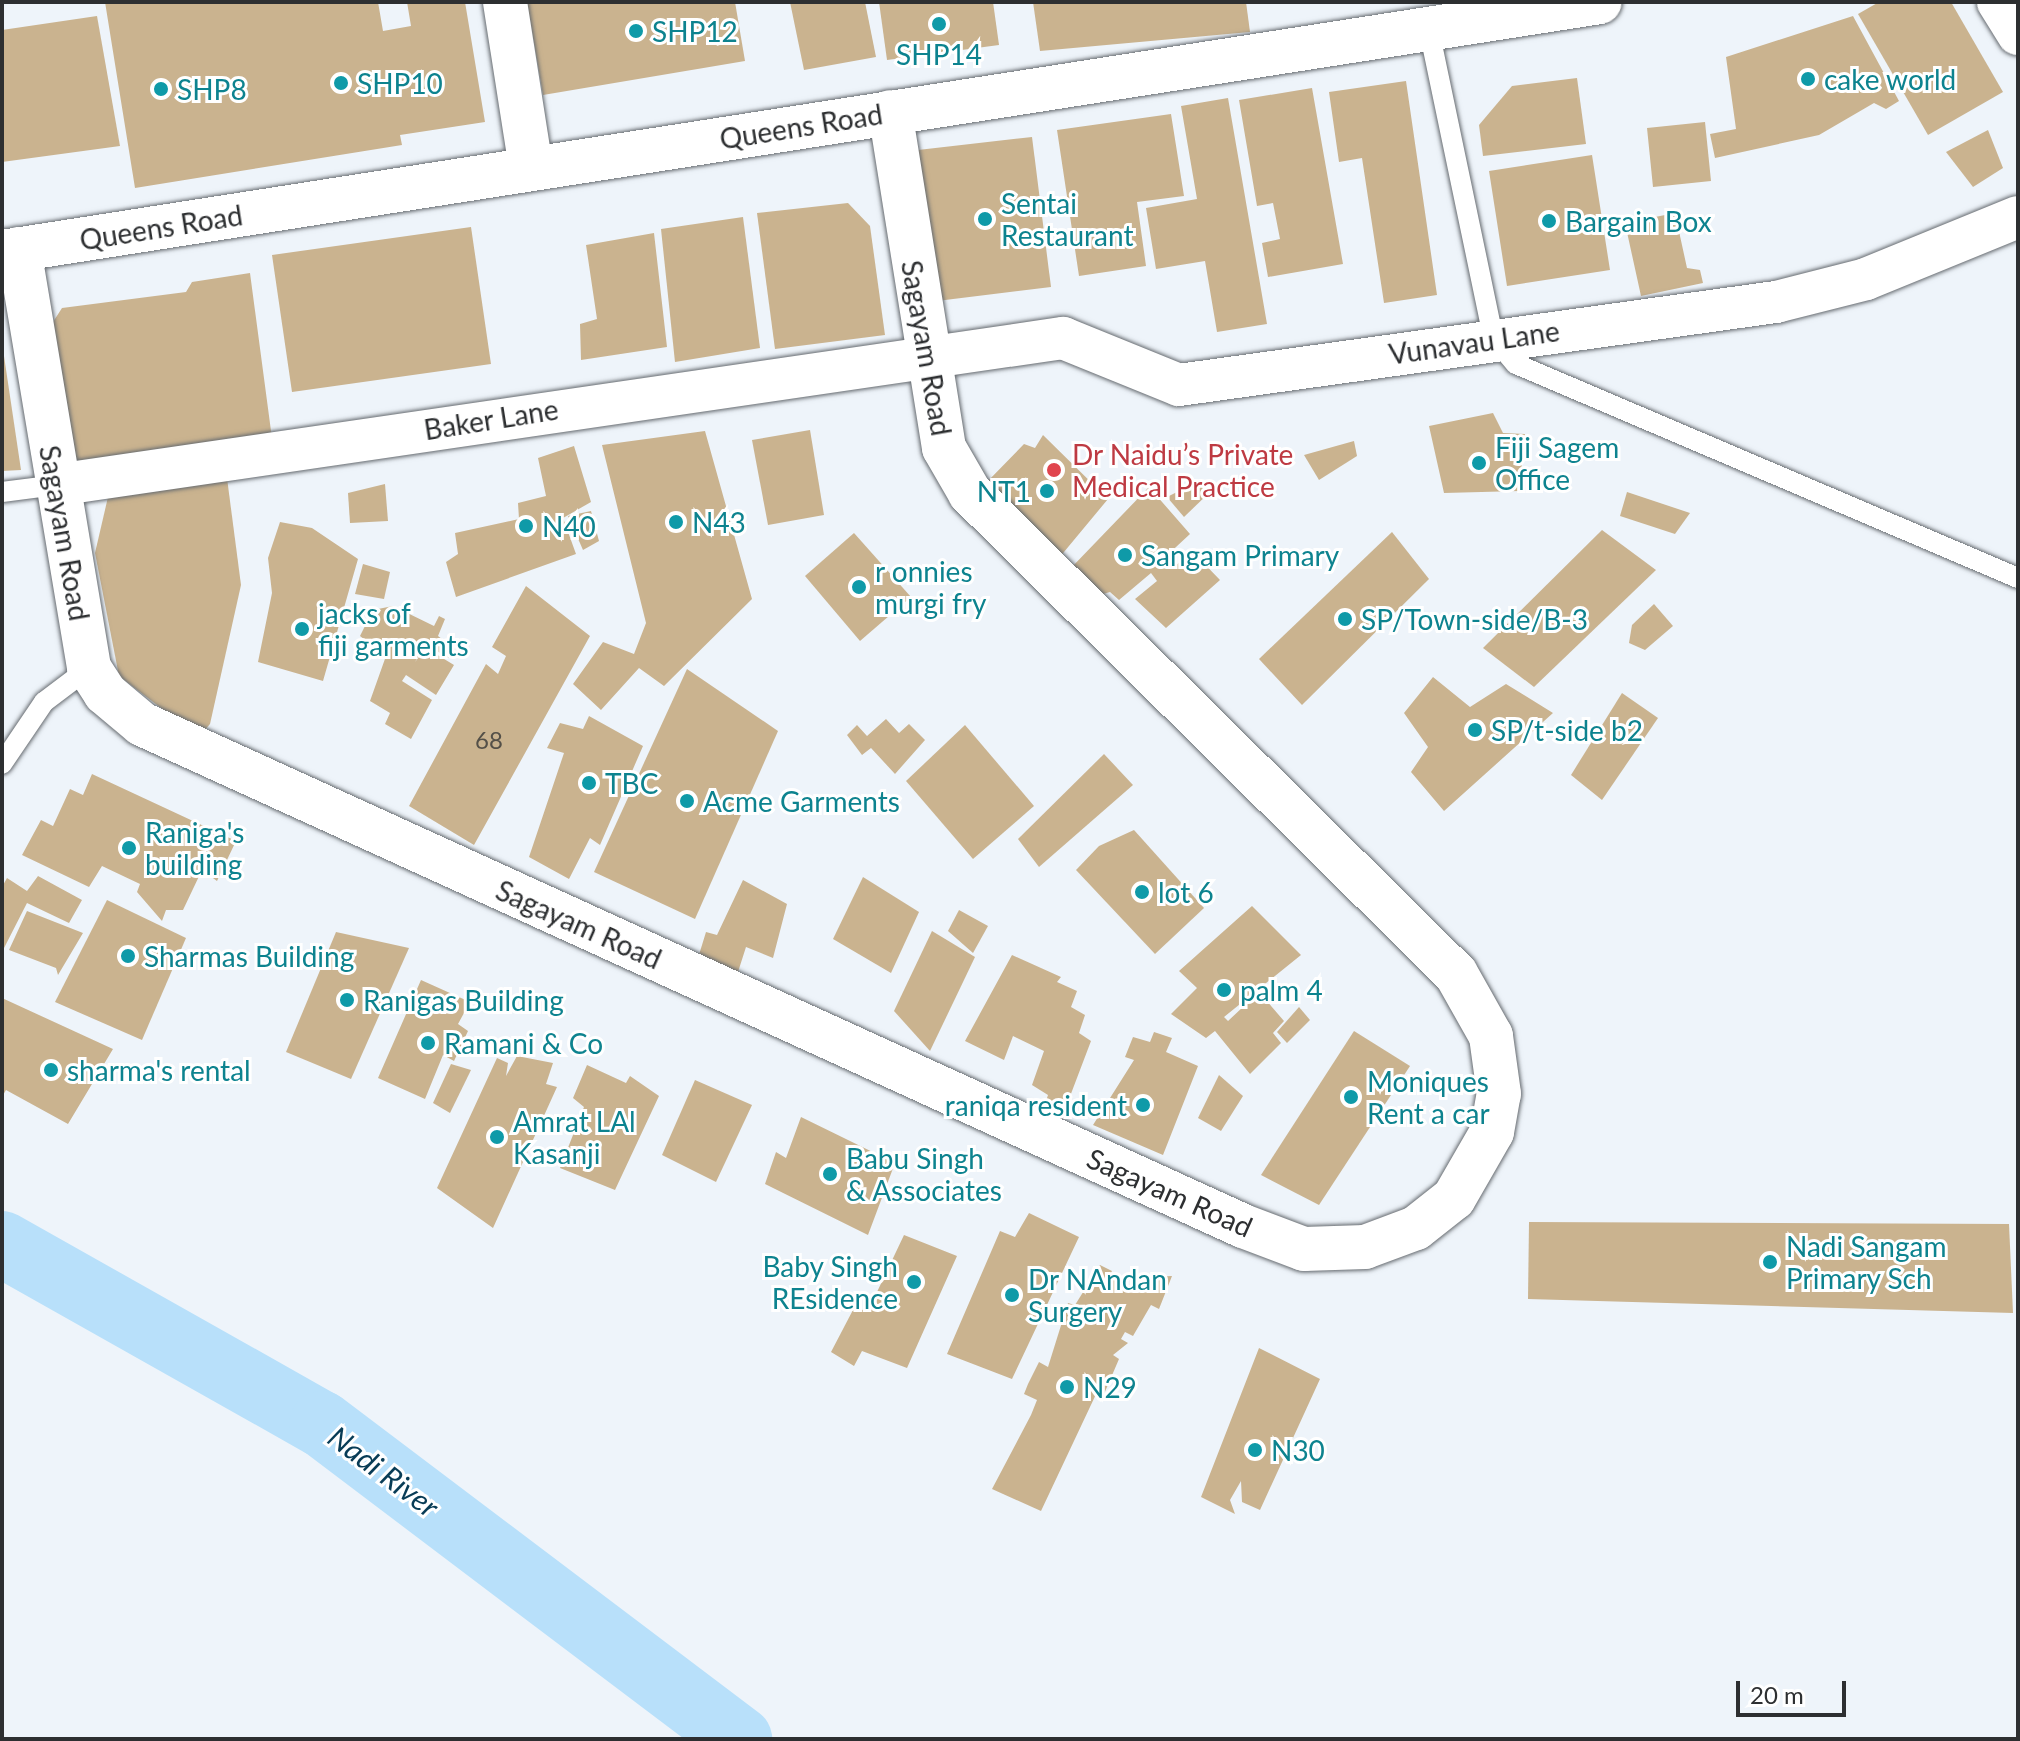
<!DOCTYPE html>
<meta charset="utf-8">
<style>
body{margin:0}
#map{position:relative;width:2020px;height:1741px;overflow:hidden;background:#eef4fa;font-family:Lato,sans-serif}
div>[style]{position:absolute}
.river>*{height:66px;margin:-33px;padding:0 33px;transform-origin:33px;border-radius:33px;background:#b8e0fa}
.building>*{inset:0;background:#cab38f}
.roads{filter:drop-shadow(0 0 2px #666b70) drop-shadow(0 0 2px #666b70)}
.lane>*{height:20px;margin:-10px;padding:0 10px;transform-origin:10px;border-radius:10px;background:#fff}
.street>*{height:42px;margin:-21px;padding:0 21px;transform-origin:21px;border-radius:21px;background:#fff}
.secondary>*{height:44px;margin:-22px;padding:0 22px;transform-origin:22px;border-radius:22px;background:#fff}
.primary>*{height:44px;margin:-22px;padding:0 22px;transform-origin:22px;border-radius:22px;background:#fff}
.dots>*{width:22px;height:22px;translate:-50% -50%;box-sizing:border-box;border:4px solid #fff;border-radius:50%}
span{translate:-50% -50%;white-space:nowrap;text-align:center;line-height:1.15;-webkit-text-stroke:6px #fff;paint-order:stroke}
.number-label{font-size:24px;color:#545048}
.number-label span{-webkit-text-stroke-width:0}
.culture-label{font-size:28px;color:#0d838f}
.left{translate:0 -50%;text-align:left}
.right{translate:-100% -50%;text-align:right}
.street-label{font-size:28px;color:#2d2f31}
.health-label{font-size:28px;color:#be3a42}
.water-label{font-size:30px;color:#083c56;font-style:italic}
.frame{position:absolute;inset:0;border:4px solid #2d2f31;pointer-events:none}
.scale{position:absolute;left:1736px;top:1681px;width:110px;height:36px;box-sizing:border-box;border:4px solid #2d2f31;border-top:0;padding-left:10px;font-size:24px;line-height:28px;white-space:nowrap;color:#2d2f31;-webkit-text-stroke:6px #fff;paint-order:stroke}
</style>
<div id="map">
<div class="river">
<div style="left:2px;top:1244px;width:367px;rotate:29.4deg"></div>
<div style="left:322px;top:1424px;width:523px;rotate:37.07deg"></div>
</div>
<div class="building">
<div style="clip-path:polygon(105px 2px,378px 2px,383px 31px,411px 26px,407px 2px,465px 2px,485px 122px,400px 135px,402px 145px,135px 188px)"></div>
<div style="clip-path:polygon(527px 2px,735px 2px,745px 61px,543px 95px)"></div>
<div style="clip-path:polygon(790px 2px,865px 2px,876px 57px,804px 70px)"></div>
<div style="clip-path:polygon(879px 2px,993px 2px,999px 45px,887px 60px)"></div>
<div style="clip-path:polygon(1033px 2px,1246px 2px,1250px 32px,1040px 51px)"></div>
<div style="clip-path:polygon(1879px 2px,1951px 2px,2003px 92px,1928px 135px,1858px 14px)"></div>
<div style="clip-path:polygon(97px 16px,120px 146px,2px 162px,2px 30px)"></div>
<div style="clip-path:polygon(1853px 16px,1899px 101px,1886px 109px,1874px 103px,1819px 135px,1715px 158px,1710px 134px,1736px 129px,1726px 57px)"></div>
<div style="clip-path:polygon(1577px 78px,1586px 144px,1483px 156px,1479px 125px,1512px 86px)"></div>
<div style="clip-path:polygon(1406px 81px,1437px 295px,1384px 303px,1362px 158px,1339px 162px,1329px 92px)"></div>
<div style="clip-path:polygon(1312px 88px,1343px 264px,1268px 277px,1262px 243px,1280px 239px,1273px 203px,1257px 206px,1239px 100px)"></div>
<div style="clip-path:polygon(1228px 98px,1267px 324px,1217px 332px,1205px 261px,1156px 269px,1146px 208px,1197px 199px,1181px 106px)"></div>
<div style="clip-path:polygon(1171px 114px,1184px 196px,1137px 202px,1146px 266px,1079px 276px,1057px 130px)"></div>
<div style="clip-path:polygon(1705px 122px,1711px 181px,1653px 187px,1647px 128px)"></div>
<div style="clip-path:polygon(1988px 130px,2003px 168px,1973px 187px,1946px 152px)"></div>
<div style="clip-path:polygon(1032px 137px,1051px 287px,937px 301px,918px 150px)"></div>
<div style="clip-path:polygon(1592px 155px,1610px 270px,1507px 286px,1489px 171px)"></div>
<div style="clip-path:polygon(848px 203px,870px 226px,885px 335px,775px 349px,757px 213px)"></div>
<div style="clip-path:polygon(1675px 213px,1687px 268px,1700px 270px,1703px 283px,1641px 296px,1625px 223px)"></div>
<div style="clip-path:polygon(743px 217px,760px 348px,675px 362px,661px 229px)"></div>
<div style="clip-path:polygon(471px 227px,491px 364px,292px 392px,272px 255px)"></div>
<div style="clip-path:polygon(654px 233px,667px 347px,581px 360px,580px 324px,597px 319px,586px 245px)"></div>
<div style="clip-path:polygon(250px 273px,273px 446px,79px 474px,53px 322px,62px 308px,186px 292px,192px 282px)"></div>
<div style="clip-path:polygon(2px 356px,4px 356px,21px 470px,2px 471px)"></div>
<div style="clip-path:polygon(1493px 413px,1503px 433px,1525px 434px,1519px 491px,1444px 493px,1429px 426px)"></div>
<div style="clip-path:polygon(810px 430px,824px 515px,768px 525px,752px 440px)"></div>
<div style="clip-path:polygon(705px 431px,752px 599px,664px 686px,639px 668px,601px 710px,573px 684px,603px 642px,634px 654px,646px 623px,602px 445px)"></div>
<div style="clip-path:polygon(1043px 435px,1108px 499px,1059px 558px,986px 483px,1024px 444px,1035px 448px)"></div>
<div style="clip-path:polygon(1354px 441px,1357px 456px,1319px 480px,1304px 455px)"></div>
<div style="clip-path:polygon(574px 446px,591px 502px,563px 518px,576px 554px,456px 597px,446px 562px,458px 554px,455px 533px,519px 519px,518px 503px,546px 496px,538px 458px)"></div>
<div style="clip-path:polygon(227px 478px,241px 585px,210px 724px,199px 737px,119px 676px,95px 553px,108px 497px)"></div>
<div style="clip-path:polygon(1201px 480px,1211px 491px,1184px 517px,1167px 497px)"></div>
<div style="clip-path:polygon(385px 484px,388px 521px,350px 523px,348px 493px)"></div>
<div style="clip-path:polygon(1149px 487px,1190px 534px,1162px 560px,1173px 568px,1192px 551px,1220px 580px,1166px 628px,1135px 599px,1157px 581px,1151px 573px,1119px 600px,1110px 592px,1096px 596px,1070px 569px)"></div>
<div style="clip-path:polygon(1627px 492px,1690px 513px,1675px 534px,1620px 516px)"></div>
<div style="clip-path:polygon(591px 511px,599px 541px,583px 550px,568px 516px)"></div>
<div style="clip-path:polygon(280px 522px,312px 528px,358px 559px,323px 681px,258px 662px,272px 593px,268px 558px)"></div>
<div style="clip-path:polygon(1602px 530px,1656px 570px,1534px 687px,1483px 648px)"></div>
<div style="clip-path:polygon(1392px 532px,1429px 579px,1302px 705px,1259px 659px)"></div>
<div style="clip-path:polygon(854px 533px,911px 597px,860px 641px,805px 576px)"></div>
<div style="clip-path:polygon(363px 564px,390px 572px,384px 599px,355px 594px)"></div>
<div style="clip-path:polygon(526px 586px,590px 636px,474px 845px,409px 806px,486px 664px,498px 674px,506px 656px,492px 647px)"></div>
<div style="clip-path:polygon(1654px 604px,1673px 626px,1645px 650px,1629px 643px,1632px 625px)"></div>
<div style="clip-path:polygon(393px 606px,434px 626px,439px 616px,445px 619px,438px 636px,455px 649px,448px 658px,426px 644px,415px 662px,426px 648px,454px 665px,436px 695px,406px 675px,402px 681px,432px 700px,411px 739px,385px 724px,390px 713px,370px 701px,386px 656px,360px 636px,373px 610px)"></div>
<div style="clip-path:polygon(687px 669px,778px 731px,695px 919px,594px 872px)"></div>
<div style="clip-path:polygon(1433px 677px,1470px 707px,1506px 684px,1553px 713px,1444px 811px,1411px 772px,1428px 747px,1404px 713px)"></div>
<div style="clip-path:polygon(1622px 693px,1658px 718px,1602px 800px,1571px 775px)"></div>
<div style="clip-path:polygon(589px 716px,643px 746px,600px 845px,590px 838px,569px 879px,529px 857px,564px 753px,547px 748px,560px 723px,583px 729px)"></div>
<div style="clip-path:polygon(886px 719px,899px 733px,909px 724px,925px 740px,895px 774px,871px 748px,862px 755px,847px 735px,857px 725px,867px 736px)"></div>
<div style="clip-path:polygon(965px 725px,1034px 806px,973px 859px,906px 781px)"></div>
<div style="clip-path:polygon(1104px 754px,1133px 785px,1039px 867px,1018px 839px)"></div>
<div style="clip-path:polygon(92px 774px,236px 841px,217px 881px,202px 870px,183px 910px,166px 910px,162px 921px,137px 892px,140px 884px,102px 866px,89px 887px,22px 855px,41px 820px,53px 826px,70px 789px,83px 795px)"></div>
<div style="clip-path:polygon(1134px 830px,1204px 908px,1155px 954px,1076px 870px,1099px 846px)"></div>
<div style="clip-path:polygon(38px 876px,82px 900px,69px 923px,27px 903px,2px 952px,2px 887px,7px 878px,27px 891px)"></div>
<div style="clip-path:polygon(863px 877px,919px 912px,891px 973px,833px 939px)"></div>
<div style="clip-path:polygon(743px 880px,787px 904px,773px 958px,746px 947px,738px 972px,698px 958px,706px 932px,717px 935px)"></div>
<div style="clip-path:polygon(107px 900px,186px 938px,142px 1040px,55px 1002px)"></div>
<div style="clip-path:polygon(1252px 906px,1301px 955px,1224px 1017px,1228px 1021px,1259px 992px,1284px 1021px,1273px 1033px,1281px 1043px,1250px 1074px,1215px 1031px,1206px 1038px,1171px 1014px,1197px 988px,1179px 971px)"></div>
<div style="clip-path:polygon(959px 910px,988px 926px,973px 953px,948px 931px)"></div>
<div style="clip-path:polygon(27px 911px,83px 933px,58px 975px,56px 968px,9px 950px)"></div>
<div style="clip-path:polygon(932px 931px,975px 957px,930px 1051px,894px 1011px)"></div>
<div style="clip-path:polygon(336px 932px,409px 948px,351px 1079px,286px 1052px)"></div>
<div style="clip-path:polygon(1012px 955px,1061px 977px,1057px 982px,1077px 991px,1071px 1007px,1085px 1015px,1079px 1033px,1091px 1041px,1058px 1128px,1040px 1119px,1048px 1095px,1032px 1085px,1044px 1051px,1013px 1036px,1004px 1060px,965px 1041px)"></div>
<div style="clip-path:polygon(421px 980px,470px 1002px,458px 1024px,468px 1031px,454px 1061px,443px 1055px,425px 1099px,378px 1078px)"></div>
<div style="clip-path:polygon(2px 998px,113px 1049px,68px 1124px,6px 1090px,2px 1097px)"></div>
<div style="clip-path:polygon(1299px 1007px,1310px 1020px,1287px 1043px,1277px 1032px)"></div>
<div style="clip-path:polygon(1354px 1031px,1410px 1066px,1319px 1205px,1261px 1175px)"></div>
<div style="clip-path:polygon(1154px 1032px,1172px 1038px,1166px 1052px,1198px 1066px,1163px 1155px,1093px 1125px,1134px 1060px,1125px 1057px,1133px 1037px,1150px 1042px)"></div>
<div style="clip-path:polygon(517px 1056px,553px 1063px,546px 1084px,557px 1087px,493px 1228px,437px 1188px,497px 1058px,508px 1063px,506px 1076px)"></div>
<div style="clip-path:polygon(451px 1064px,471px 1070px,450px 1113px,433px 1103px)"></div>
<div style="clip-path:polygon(587px 1065px,626px 1083px,630px 1076px,659px 1096px,615px 1190px,560px 1168px,584px 1107px,573px 1098px)"></div>
<div style="clip-path:polygon(1219px 1075px,1243px 1096px,1221px 1131px,1198px 1118px)"></div>
<div style="clip-path:polygon(695px 1080px,752px 1105px,716px 1182px,662px 1155px)"></div>
<div style="clip-path:polygon(801px 1117px,895px 1163px,868px 1235px,765px 1184px,776px 1152px,786px 1158px)"></div>
<div style="clip-path:polygon(1029px 1213px,1079px 1237px,1012px 1379px,947px 1354px,1000px 1231px,1015px 1237px)"></div>
<div style="clip-path:polygon(1529px 1222px,2009px 1224px,2013px 1313px,1528px 1299px)"></div>
<div style="clip-path:polygon(904px 1235px,957px 1256px,907px 1368px,862px 1351px,854px 1366px,831px 1352px,854px 1308px,868px 1311px)"></div>
<div style="clip-path:polygon(1100px 1265px,1112px 1271px,1105px 1284px,1114px 1280px,1139px 1293px,1146px 1277px,1172px 1276px,1159px 1309px,1151px 1305px,1133px 1336px,1125px 1332px,1121px 1339px,1128px 1343px,1113px 1355px,1119px 1359px,1104px 1394px,1098px 1390px,1041px 1511px,992px 1489px,1031px 1415px,1037px 1400px,1024px 1394px,1028px 1384px,1039px 1362px,1048px 1367px,1068px 1303px,1075px 1305px)"></div>
<div style="clip-path:polygon(1259px 1348px,1320px 1379px,1260px 1510px,1242px 1502px,1241px 1481px,1230px 1500px,1235px 1514px,1201px 1497px)"></div>
</div>
<div class="roads">
<div class="lane">
<div style="left:1429px;top:30px;width:314px;rotate:78.2deg"></div>
<div style="left:1493px;top:337px;width:35px;rotate:50deg"></div>
<div style="left:1516px;top:364px;width:546px;rotate:23.09deg"></div>
<div style="left:2px;top:492px;width:54px;rotate:-7.4deg"></div>
<div style="left:2px;top:764px;width:75px;rotate:-55.9deg"></div>
<div style="left:44px;top:702px;width:56px;rotate:-37.1deg"></div>
</div>
<div class="street">
<div style="left:1998px;top:2px;width:38px;rotate:58deg"></div>
<div style="left:56px;top:485px;width:1018px;rotate:-8.31deg"></div>
<div style="left:1063px;top:338px;width:125px;rotate:22.1deg"></div>
<div style="left:1179px;top:385px;width:603px;rotate:-7.92deg"></div>
<div style="left:1776px;top:302px;width:93px;rotate:-14.3deg"></div>
<div style="left:1866px;top:279px;width:164px;rotate:-22.2deg"></div>
</div>
<div class="secondary">
<div style="left:505px;top:2px;width:168px;rotate:81.1deg"></div>
<div style="left:19px;top:249px;width:425px;rotate:80.5deg"></div>
<div style="left:89px;top:668px;width:30px;rotate:57deg"></div>
<div style="left:105px;top:693px;width:48px;rotate:40deg"></div>
<div style="left:142px;top:724px;width:1210px;rotate:24.51deg"></div>
<div style="left:1243px;top:1226px;width:65px;rotate:20.7deg"></div>
<div style="left:1304px;top:1249px;width:61px;rotate:-1.9deg"></div>
<div style="left:1365px;top:1247px;width:54px;rotate:-20.4deg"></div>
<div style="left:1416px;top:1228px;width:48px;rotate:-38.3deg"></div>
<div style="left:1454px;top:1198px;width:76px;rotate:-60.1deg"></div>
<div style="left:1492px;top:1132px;width:39px;rotate:-80deg"></div>
<div style="left:1499px;top:1094px;width:59px;rotate:-97.9deg"></div>
<div style="left:1491px;top:1036px;width:71px;rotate:-119.4deg"></div>
<div style="left:1456px;top:974px;width:684px;rotate:-135.3deg"></div>
<div style="left:970px;top:493px;width:52px;rotate:-120deg"></div>
<div style="left:944px;top:448px;width:340px;rotate:-99.1deg"></div>
</div>
<div class="primary">
<div style="left:2px;top:252px;width:1617px;rotate:-8.89deg"></div>
</div>
</div>
<div class="dots">
<div style="left:939px;top:24px;background:#0f9aa8"></div>
<div style="left:636px;top:31px;background:#0f9aa8"></div>
<div style="left:1808px;top:79px;background:#0f9aa8"></div>
<div style="left:341px;top:83px;background:#0f9aa8"></div>
<div style="left:161px;top:89px;background:#0f9aa8"></div>
<div style="left:985px;top:219px;background:#0f9aa8"></div>
<div style="left:1549px;top:221px;background:#0f9aa8"></div>
<div style="left:1479px;top:463px;background:#0f9aa8"></div>
<div style="left:1054px;top:470px;background:#e0444e"></div>
<div style="left:1047px;top:491px;background:#0f9aa8"></div>
<div style="left:676px;top:522px;background:#0f9aa8"></div>
<div style="left:526px;top:526px;background:#0f9aa8"></div>
<div style="left:1125px;top:555px;background:#0f9aa8"></div>
<div style="left:859px;top:587px;background:#0f9aa8"></div>
<div style="left:1345px;top:619px;background:#0f9aa8"></div>
<div style="left:302px;top:629px;background:#0f9aa8"></div>
<div style="left:1475px;top:730px;background:#0f9aa8"></div>
<div style="left:589px;top:783px;background:#0f9aa8"></div>
<div style="left:687px;top:801px;background:#0f9aa8"></div>
<div style="left:129px;top:848px;background:#0f9aa8"></div>
<div style="left:1142px;top:892px;background:#0f9aa8"></div>
<div style="left:128px;top:956px;background:#0f9aa8"></div>
<div style="left:1224px;top:990px;background:#0f9aa8"></div>
<div style="left:347px;top:1000px;background:#0f9aa8"></div>
<div style="left:428px;top:1043px;background:#0f9aa8"></div>
<div style="left:51px;top:1070px;background:#0f9aa8"></div>
<div style="left:1351px;top:1097px;background:#0f9aa8"></div>
<div style="left:1143px;top:1105px;background:#0f9aa8"></div>
<div style="left:497px;top:1137px;background:#0f9aa8"></div>
<div style="left:830px;top:1174px;background:#0f9aa8"></div>
<div style="left:1770px;top:1262px;background:#0f9aa8"></div>
<div style="left:914px;top:1282px;background:#0f9aa8"></div>
<div style="left:1012px;top:1295px;background:#0f9aa8"></div>
<div style="left:1067px;top:1387px;background:#0f9aa8"></div>
<div style="left:1255px;top:1450px;background:#0f9aa8"></div>
</div>
<div class="number-label">
<span style="left:489px;top:740px">68</span>
</div>
<div class="culture-label">
<span class="left" style="left:652px;top:31px">SHP12</span>
<span style="left:939px;top:54px">SHP14</span>
<span class="left" style="left:1824px;top:79px">cake world</span>
<span class="left" style="left:357px;top:83px">SHP10</span>
<span class="left" style="left:177px;top:89px">SHP8</span>
<span class="left" style="left:1001px;top:219px">Sentai<br>Restaurant</span>
<span class="left" style="left:1565px;top:221px">Bargain Box</span>
<span class="left" style="left:1495px;top:463px">Fiji Sagem<br>Office</span>
<span class="right" style="left:1031px;top:491px">NT1</span>
<span class="left" style="left:692px;top:522px">N43</span>
<span class="left" style="left:542px;top:526px">N40</span>
<span class="left" style="left:1141px;top:555px">Sangam Primary</span>
<span class="left" style="left:875px;top:587px">r onnies<br>murgi fry</span>
<span class="left" style="left:318px;top:629px">jacks of<br>fiji garments</span>
<span class="left" style="left:1361px;top:619px">SP/Town-side/B-3</span>
<span class="left" style="left:1491px;top:730px">SP/t-side b2</span>
<span class="left" style="left:605px;top:783px">TBC</span>
<span class="left" style="left:703px;top:801px">Acme Garments</span>
<span class="left" style="left:145px;top:848px">Raniga's<br>building</span>
<span class="left" style="left:1158px;top:892px">lot 6</span>
<span class="left" style="left:144px;top:956px">Sharmas Building</span>
<span class="left" style="left:1240px;top:990px">palm 4</span>
<span class="left" style="left:363px;top:1000px">Ranigas Building</span>
<span class="left" style="left:444px;top:1043px">Ramani &amp; Co</span>
<span class="left" style="left:67px;top:1070px">sharma's rental</span>
<span class="left" style="left:1367px;top:1097px">Moniques<br>Rent a car</span>
<span class="right" style="left:1127px;top:1105px">raniqa resident</span>
<span class="left" style="left:513px;top:1137px">Amrat LAl<br>Kasanji</span>
<span class="left" style="left:846px;top:1174px">Babu Singh<br>&amp; Associates</span>
<span class="left" style="left:1786px;top:1262px">Nadi Sangam<br>Primary Sch</span>
<span class="right" style="left:898px;top:1282px">Baby Singh<br>REsidence</span>
<span class="left" style="left:1028px;top:1295px">Dr NAndan<br>Surgery</span>
<span class="left" style="left:1083px;top:1387px">N29</span>
<span class="left" style="left:1271px;top:1450px">N30</span>
</div>
<div class="street-label">
<span style="left:801px;top:126px;rotate:-9deg">Queens Road</span>
<span style="left:161px;top:227px;rotate:-9deg">Queens Road</span>
<span style="left:1474px;top:342px;rotate:-8deg">Vunavau Lane</span>
<span style="left:927px;top:348px;rotate:80deg">Sagayam Road</span>
<span style="left:491px;top:419px;rotate:-9deg">Baker Lane</span>
<span style="left:65px;top:533px;rotate:80deg">Sagayam Road</span>
<span style="left:579px;top:924px;rotate:24deg">Sagayam Road</span>
<span style="left:1170px;top:1192px;rotate:24deg">Sagayam Road</span>
</div>
<div class="health-label">
<span class="left" style="left:1072px;top:470px">Dr Naidu’s Private<br>Medical Practice</span>
</div>
<div class="water-label">
<span style="left:384px;top:1471px;rotate:37deg">Nadi River</span>
</div>
<div class="frame"></div>
<div class="scale">20 m</div>
</div>
